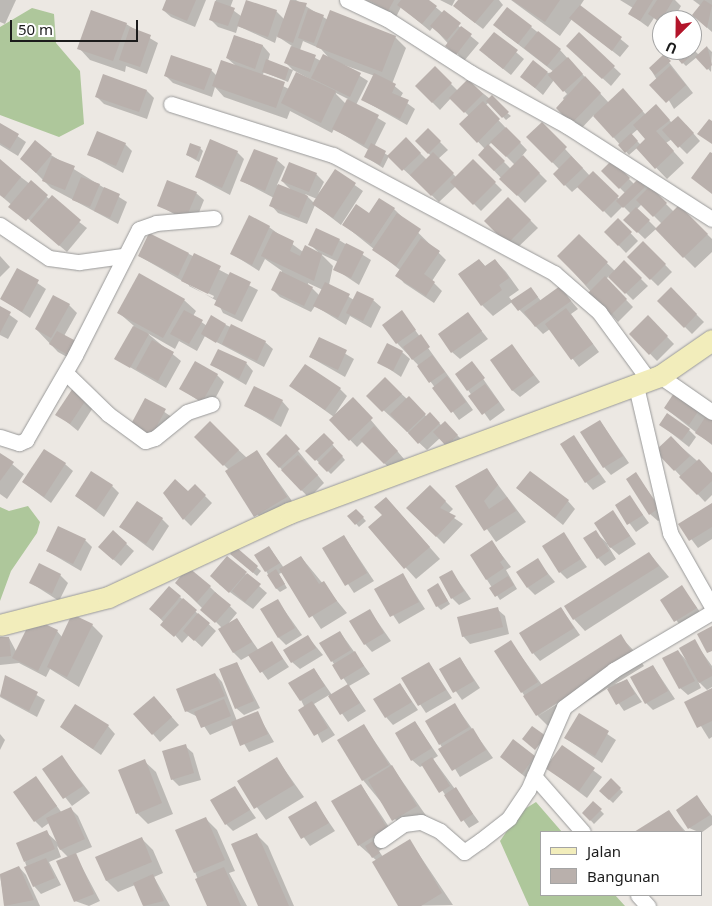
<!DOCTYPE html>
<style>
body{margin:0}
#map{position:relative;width:712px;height:906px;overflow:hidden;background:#ece8e3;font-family:"Noto Sans",sans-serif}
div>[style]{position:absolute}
.forest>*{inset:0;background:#aec79b}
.shadow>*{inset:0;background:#0003}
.building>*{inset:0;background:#b9b0ac}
.roads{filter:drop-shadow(0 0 1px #999) drop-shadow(0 0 1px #999)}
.street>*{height:15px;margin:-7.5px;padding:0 7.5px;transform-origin:7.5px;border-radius:7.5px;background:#fff}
.secondary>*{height:21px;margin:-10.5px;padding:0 10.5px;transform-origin:10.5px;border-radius:10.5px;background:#f2edbb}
span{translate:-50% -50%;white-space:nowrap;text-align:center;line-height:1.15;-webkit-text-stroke:5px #fff;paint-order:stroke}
.legend{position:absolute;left:540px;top:831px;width:162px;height:65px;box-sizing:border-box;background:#fff;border:1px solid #a4a4a4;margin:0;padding:6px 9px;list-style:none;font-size:15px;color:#1c1c1c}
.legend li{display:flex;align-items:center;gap:10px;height:25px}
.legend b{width:25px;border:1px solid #a4a4a4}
.north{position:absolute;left:652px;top:10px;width:50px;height:50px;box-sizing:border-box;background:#fff;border:1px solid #a4a4a4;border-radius:50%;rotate:203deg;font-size:14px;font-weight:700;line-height:20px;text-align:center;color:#1c1c1c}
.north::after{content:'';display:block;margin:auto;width:18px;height:22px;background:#b3152a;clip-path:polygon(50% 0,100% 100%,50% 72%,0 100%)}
.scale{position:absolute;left:10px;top:20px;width:128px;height:22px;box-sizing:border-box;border:2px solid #1c1c1c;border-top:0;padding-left:6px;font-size:15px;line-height:18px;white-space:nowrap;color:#1c1c1c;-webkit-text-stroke:4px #fff;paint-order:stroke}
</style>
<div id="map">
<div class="forest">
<div style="clip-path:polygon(32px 8px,54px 14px,56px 43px,80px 71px,84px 124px,59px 137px,0 115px,0 27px)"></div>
<div style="clip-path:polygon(28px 506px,40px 522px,37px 533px,11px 571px,0 601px,0 507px,9px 511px)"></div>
<div style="clip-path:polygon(536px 802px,562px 832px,541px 832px,541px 895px,615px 895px,625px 906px,529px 906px,500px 841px,520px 812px)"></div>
</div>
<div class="shadow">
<div style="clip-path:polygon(0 0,16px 0,5px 24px,0 22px)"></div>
<div style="clip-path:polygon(167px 0,206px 0,195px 27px,171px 17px,163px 10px)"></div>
<div style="clip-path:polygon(evenodd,216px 0,233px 0,230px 8px,241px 16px,276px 11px,284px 19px,291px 0,296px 0,328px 20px,395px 37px,406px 48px,392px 84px,403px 93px,400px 98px,415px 109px,407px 125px,363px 100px,375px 76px,341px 64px,368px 81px,356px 105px,386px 123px,374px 147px,389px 156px,406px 139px,427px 160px,431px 156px,417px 141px,428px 130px,448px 150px,438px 159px,456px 177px,473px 161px,502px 190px,481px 211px,456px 186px,439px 202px,389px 156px,383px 168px,366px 157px,369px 150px,334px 129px,332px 133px,290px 111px,287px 119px,224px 97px,215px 87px,212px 97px,173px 83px,166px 76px,211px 70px,217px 76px,236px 66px,227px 58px,235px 36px,263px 46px,270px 54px,268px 61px,293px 70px,286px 63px,292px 46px,277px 36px,275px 43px,238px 26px,236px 33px,218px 27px,210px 19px,216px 0,303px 41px,321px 49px,330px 59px,321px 61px,300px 50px,303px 41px,216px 0,293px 70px,319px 84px,289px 89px,262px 76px,264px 72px,288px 82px,293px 70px,216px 0,336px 93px,348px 99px,346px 104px,336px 94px,336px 93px)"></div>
<div style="clip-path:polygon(365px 0,427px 0,479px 43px,464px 61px,433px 27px,430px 31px,401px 7px,396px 17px)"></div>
<div style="clip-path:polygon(440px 0,455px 0,452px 6px)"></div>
<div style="clip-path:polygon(460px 0,499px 0,503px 5px,483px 29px,462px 13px)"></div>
<div style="clip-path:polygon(511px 0,584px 0,580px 6px,629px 46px,620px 57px,572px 19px,560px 36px)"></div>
<div style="clip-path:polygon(675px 0,681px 6px,673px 20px,662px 20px,662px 24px,654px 18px,648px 27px,630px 14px,633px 8px,620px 0)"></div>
<div style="clip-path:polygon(693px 0,712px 0,712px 32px,693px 15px,701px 6px)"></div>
<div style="clip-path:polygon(126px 24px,158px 43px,147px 74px,126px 66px,125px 72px,90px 60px,79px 48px)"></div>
<div style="clip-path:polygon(evenodd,531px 27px,560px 50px,609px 103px,630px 97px,646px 115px,656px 106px,672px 123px,686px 125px,700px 141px,687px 154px,672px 139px,666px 143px,684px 163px,667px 179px,637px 148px,629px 155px,594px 115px,579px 131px,563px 98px,567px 94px,554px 80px,543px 95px,522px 77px,554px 72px,502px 32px,531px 27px,638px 129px,647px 139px,641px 145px,631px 135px,638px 129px)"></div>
<div style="clip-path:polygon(494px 33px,524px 59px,511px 75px,488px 57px)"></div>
<div style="clip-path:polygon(579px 34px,621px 74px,611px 86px,575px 53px)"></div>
<div style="clip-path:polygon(707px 47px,712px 52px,711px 72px,697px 57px,686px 66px,672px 52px,692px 48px,699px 55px)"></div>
<div style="clip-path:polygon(664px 56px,693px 93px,674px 109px,650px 68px)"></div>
<div style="clip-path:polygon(evenodd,435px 68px,458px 91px,468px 81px,511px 116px,506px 120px,489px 102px,485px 106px,527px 150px,522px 156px,547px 181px,525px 203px,479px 155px,485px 149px,461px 124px,469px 116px,451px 98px,440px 110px,416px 86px,435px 68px,492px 142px,515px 165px,511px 169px,488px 146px,492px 142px)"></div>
<div style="clip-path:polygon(147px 91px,154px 98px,147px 119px,104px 104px,96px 96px)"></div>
<div style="clip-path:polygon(0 124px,26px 142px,18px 156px,0 145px)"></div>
<div style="clip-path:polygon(evenodd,542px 124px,590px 176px,593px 173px,619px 199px,625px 193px,603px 171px,612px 162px,634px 184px,638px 181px,650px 188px,674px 212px,679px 207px,712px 239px,712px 252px,695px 268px,656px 229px,645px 239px,625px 220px,631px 214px,623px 206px,611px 218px,579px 186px,572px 192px,554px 174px,559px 169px,528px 137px,542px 124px,642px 204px,662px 224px,657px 229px,637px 209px,642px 204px)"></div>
<div style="clip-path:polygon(125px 144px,132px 151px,123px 173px,88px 154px)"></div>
<div style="clip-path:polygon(200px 148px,203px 151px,199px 162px,187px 155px)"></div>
<div style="clip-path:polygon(237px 152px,244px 159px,230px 195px,196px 177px)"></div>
<div style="clip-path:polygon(51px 155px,127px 202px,118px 224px,51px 188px,29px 166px)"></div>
<div style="clip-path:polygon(evenodd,277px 160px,285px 167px,277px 185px,292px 191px,282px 181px,316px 174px,324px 182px,318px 194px,335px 171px,363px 191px,341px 225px,315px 205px,307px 224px,278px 213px,271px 205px,274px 198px,242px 181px,277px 160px,305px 194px,317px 199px,314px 203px,305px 194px)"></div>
<div style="clip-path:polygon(0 161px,87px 228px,67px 252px,0 195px)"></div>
<div style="clip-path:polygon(196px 193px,204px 200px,194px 225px,158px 205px)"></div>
<div style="clip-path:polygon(508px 198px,538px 228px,515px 250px,486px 221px)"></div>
<div style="clip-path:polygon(394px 209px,446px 260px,432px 281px,442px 291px,434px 303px,404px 283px,397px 275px,400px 270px,344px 225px)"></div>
<div style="clip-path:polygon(618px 220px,638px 241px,626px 253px,606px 232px)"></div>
<div style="clip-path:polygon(evenodd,269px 227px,303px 252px,318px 252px,310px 244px,339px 240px,371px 260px,359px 285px,335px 269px,338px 262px,321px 254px,333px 266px,329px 285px,354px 300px,373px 300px,381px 307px,371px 328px,350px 316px,346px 325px,315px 306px,311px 312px,280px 297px,273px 290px,282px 271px,265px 259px,259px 271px,232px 254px,269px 227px,308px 283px,323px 290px,320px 296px,308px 284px,308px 283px)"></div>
<div style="clip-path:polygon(579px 236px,615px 271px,624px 262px,648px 286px,633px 300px,609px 276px,606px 279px,633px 307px,618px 322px,559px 256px)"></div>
<div style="clip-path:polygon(643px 242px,672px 272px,658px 286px,628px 257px)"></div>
<div style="clip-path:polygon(evenodd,189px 254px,258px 290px,242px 322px,223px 313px,217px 301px,139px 256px,189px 254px,189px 284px,214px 296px,213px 298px,189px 286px,189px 284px)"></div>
<div style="clip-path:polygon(0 256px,10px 267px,0 277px)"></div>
<div style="clip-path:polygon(479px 260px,486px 267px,495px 260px,506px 272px,519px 290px,509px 297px,512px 301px,534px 292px,541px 301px,560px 288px,578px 309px,571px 314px,599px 352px,579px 367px,550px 329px,543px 334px,512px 302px,493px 316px,482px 305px)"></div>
<div style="clip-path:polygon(18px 270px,46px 289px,30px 318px,2px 299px)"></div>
<div style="clip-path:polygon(671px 289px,704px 322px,692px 334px,659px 301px)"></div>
<div style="clip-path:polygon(184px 300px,196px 311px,193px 316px,207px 326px,226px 325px,265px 342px,273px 349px,264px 367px,205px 336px,197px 351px,179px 341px,175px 349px,147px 333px,181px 361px,166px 388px,116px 359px,134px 326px,119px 313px)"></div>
<div style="clip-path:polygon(69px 305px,77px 313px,64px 336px,76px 362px,58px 352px,36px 329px)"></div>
<div style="clip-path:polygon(0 308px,18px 321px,8px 339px,0 335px)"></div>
<div style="clip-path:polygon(402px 312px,473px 410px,459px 420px,419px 366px,397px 343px)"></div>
<div style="clip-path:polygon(468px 314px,488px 339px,460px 359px,452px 352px)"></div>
<div style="clip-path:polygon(648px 317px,674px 344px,657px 361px,631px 334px)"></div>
<div style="clip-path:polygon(319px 338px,354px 359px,345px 377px,310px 357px)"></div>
<div style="clip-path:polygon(512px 346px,540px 382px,520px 397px,512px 390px)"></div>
<div style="clip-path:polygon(402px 352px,410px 359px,401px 377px,379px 362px)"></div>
<div style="clip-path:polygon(246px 363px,253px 371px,246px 385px,212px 365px)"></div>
<div style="clip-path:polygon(472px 363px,505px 410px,490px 421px,468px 390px)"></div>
<div style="clip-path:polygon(217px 375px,224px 382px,210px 408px,181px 389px)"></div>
<div style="clip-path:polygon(385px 379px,427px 417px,430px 414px,442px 426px,445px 423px,461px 439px,451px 449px,440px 438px,427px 450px,368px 396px)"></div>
<div style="clip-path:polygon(291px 386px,340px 389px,347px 396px,335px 414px,353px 399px,404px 459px,392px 471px,363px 441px,357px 447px,331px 420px,334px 417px)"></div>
<div style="clip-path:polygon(87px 398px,94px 406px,78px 431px,57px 414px)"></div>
<div style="clip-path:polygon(146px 399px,173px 418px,158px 444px)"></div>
<div style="clip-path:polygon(282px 401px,289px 409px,281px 427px,246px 406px)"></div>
<div style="clip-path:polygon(665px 408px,698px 411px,712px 422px,712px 445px)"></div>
<div style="clip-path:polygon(600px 421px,629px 463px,611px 475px,604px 467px)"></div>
<div style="clip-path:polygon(210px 423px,247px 458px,257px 452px,297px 508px,266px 527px,229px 470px,196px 437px)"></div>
<div style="clip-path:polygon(661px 425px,689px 430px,696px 437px,689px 447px)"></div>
<div style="clip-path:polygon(324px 434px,345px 460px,331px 474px,307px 451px)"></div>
<div style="clip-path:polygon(286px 436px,324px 483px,309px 498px,267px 454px)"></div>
<div style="clip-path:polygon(574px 437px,606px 482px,593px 490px,586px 482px)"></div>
<div style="clip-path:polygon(671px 438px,712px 474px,712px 495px,705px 502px,657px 451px)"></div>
<div style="clip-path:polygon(0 454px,24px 474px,7px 499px,0 494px)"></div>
<div style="clip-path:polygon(65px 464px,73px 471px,51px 503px,23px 482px)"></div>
<div style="clip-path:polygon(487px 470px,526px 522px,496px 542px,457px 486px)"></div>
<div style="clip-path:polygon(636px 474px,666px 516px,658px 521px,650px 514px)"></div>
<div style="clip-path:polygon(112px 486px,119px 493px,104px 517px,76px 496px)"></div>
<div style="clip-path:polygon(195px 486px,212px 503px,191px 526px,184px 519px,188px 493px)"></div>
<div style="clip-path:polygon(430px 486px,453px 509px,448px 514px,463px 524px,444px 544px,408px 508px)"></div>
<div style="clip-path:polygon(517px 488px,568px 501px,575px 509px,563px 525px)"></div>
<div style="clip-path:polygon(630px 497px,649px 523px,636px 532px,616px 505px)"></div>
<div style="clip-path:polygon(712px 504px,712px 539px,698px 548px,680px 524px)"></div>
<div style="clip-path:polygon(356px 510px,366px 521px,359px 527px,349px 516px)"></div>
<div style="clip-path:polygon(397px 510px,440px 559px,416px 579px,370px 528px)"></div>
<div style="clip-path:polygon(613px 512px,636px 544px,619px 555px,607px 544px,616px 559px,605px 566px,598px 558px,595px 532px,607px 543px)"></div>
<div style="clip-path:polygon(162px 519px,169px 526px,153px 551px,121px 527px)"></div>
<div style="clip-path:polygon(113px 532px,134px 551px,121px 566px,107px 554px)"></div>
<div style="clip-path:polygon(563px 534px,587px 567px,567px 579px,560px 572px)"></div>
<div style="clip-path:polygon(344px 536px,374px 581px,354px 593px,324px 548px)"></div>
<div style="clip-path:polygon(85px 540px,92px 547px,81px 571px,47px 551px)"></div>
<div style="clip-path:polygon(492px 542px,511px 567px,506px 570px,517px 589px,500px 600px,471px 555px)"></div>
<div style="clip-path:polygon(269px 547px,284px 568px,301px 557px,347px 613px,321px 629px,283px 572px,279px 574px,287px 588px,280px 592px,277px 589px,266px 571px)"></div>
<div style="clip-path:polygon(236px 549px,261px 571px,257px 576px,235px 557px)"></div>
<div style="clip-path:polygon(649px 553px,669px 577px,585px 631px,574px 619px)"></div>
<div style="clip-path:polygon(227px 558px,267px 593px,253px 609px,219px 584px)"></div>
<div style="clip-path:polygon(537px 560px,555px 582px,535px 595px,528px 588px)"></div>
<div style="clip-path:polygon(452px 572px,471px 599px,459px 605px,452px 598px)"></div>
<div style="clip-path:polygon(60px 575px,68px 583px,59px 601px,31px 583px)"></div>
<div style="clip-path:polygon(403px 575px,425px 609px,399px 624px,376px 589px)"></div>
<div style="clip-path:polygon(438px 585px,450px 604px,441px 610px,437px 606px)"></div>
<div style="clip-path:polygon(210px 587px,237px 613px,228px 624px,237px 619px,259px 651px,272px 643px,289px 667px,268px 680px,250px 655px,241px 660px,234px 653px,222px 628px,184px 590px)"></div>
<div style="clip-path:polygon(682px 587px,703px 616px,683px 629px,661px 600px)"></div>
<div style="clip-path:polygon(180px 597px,216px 631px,202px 647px,189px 635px,182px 643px,158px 616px)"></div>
<div style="clip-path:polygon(277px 600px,302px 635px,286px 645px,279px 638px)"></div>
<div style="clip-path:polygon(561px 608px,580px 635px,540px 661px,533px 653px)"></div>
<div style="clip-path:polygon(497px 609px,505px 616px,509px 634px,470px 644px,463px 636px)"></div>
<div style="clip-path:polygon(370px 611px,391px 641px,372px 652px,365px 644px)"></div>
<div style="clip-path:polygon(92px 625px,103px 636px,79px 687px,50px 669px,46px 677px,19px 663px,0 665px,0 639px,9px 638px,17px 653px,57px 631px,62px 637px)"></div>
<div style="clip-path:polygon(340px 632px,370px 674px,349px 686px,366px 711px,348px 722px,329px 695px,314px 704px,335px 735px,322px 743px,301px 700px,314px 669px,332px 695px,348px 685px,332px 661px)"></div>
<div style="clip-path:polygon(620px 636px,635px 652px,538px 716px,522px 692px,511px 642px,542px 685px)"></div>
<div style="clip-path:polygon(308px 637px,323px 655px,300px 669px,292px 662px)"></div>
<div style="clip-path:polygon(694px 641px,712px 666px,712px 687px,707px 690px,698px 681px,701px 688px,688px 695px,680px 688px,678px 651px,687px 661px)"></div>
<div style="clip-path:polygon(636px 654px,644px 666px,615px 684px,627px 680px,642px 702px,624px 711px,608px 688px,548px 726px,538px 716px)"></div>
<div style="clip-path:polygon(460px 658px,480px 688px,462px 700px,441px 670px)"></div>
<div style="clip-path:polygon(237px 663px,260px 708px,244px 715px,236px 708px)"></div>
<div style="clip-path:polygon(429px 663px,452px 698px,426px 713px,403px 679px)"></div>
<div style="clip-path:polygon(653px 666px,675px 699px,653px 710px,646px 703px)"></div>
<div style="clip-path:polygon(215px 674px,222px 682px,237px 721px,257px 713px,274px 742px,249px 752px,233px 725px,210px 735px,198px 717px,186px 711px)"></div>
<div style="clip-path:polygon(6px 677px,45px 700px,37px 717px,0 697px)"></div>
<div style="clip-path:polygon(400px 684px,418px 710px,393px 725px,386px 717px)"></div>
<div style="clip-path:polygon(712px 690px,712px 737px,709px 739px,686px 702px)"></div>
<div style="clip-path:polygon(161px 705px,179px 725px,160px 742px,153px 734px)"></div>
<div style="clip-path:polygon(455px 705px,493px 758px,460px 777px,440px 744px)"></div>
<div style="clip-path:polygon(579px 715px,616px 740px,602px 763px,565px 738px)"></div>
<div style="clip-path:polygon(415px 722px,438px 756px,433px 759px,479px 822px,469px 828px,424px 765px,420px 767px,412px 760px)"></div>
<div style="clip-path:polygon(108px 726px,115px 734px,101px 755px,61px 727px)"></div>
<div style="clip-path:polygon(364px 726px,427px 817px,405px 831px,363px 780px)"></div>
<div style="clip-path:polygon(0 734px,5px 740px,0 750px)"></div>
<div style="clip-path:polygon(185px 746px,193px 753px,201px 780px,179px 786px,172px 779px)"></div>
<div style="clip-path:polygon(562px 747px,602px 777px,587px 798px,547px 768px)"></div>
<div style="clip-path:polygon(501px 756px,535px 757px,529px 780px,509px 764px)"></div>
<div style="clip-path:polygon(62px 757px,90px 793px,72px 806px,44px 770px)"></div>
<div style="clip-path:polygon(277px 759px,304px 797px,266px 820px,239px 782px)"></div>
<div style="clip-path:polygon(144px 761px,156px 772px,173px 814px,148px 824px,137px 813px)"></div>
<div style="clip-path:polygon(36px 778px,62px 813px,71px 809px,78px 816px,92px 847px,75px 854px,100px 901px,89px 906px,75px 901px,69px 858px,57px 846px,61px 857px,49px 862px,61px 885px,41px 894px,34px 886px,25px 862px,46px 832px,58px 843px,49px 823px,42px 828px,35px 821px)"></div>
<div style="clip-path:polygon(611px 780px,623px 792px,613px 803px,600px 791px)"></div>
<div style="clip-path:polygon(361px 785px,397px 839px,379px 851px,383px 857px,410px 841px,453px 905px,400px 906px,377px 861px,359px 845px)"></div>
<div style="clip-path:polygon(234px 787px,256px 818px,233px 831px,226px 824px)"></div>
<div style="clip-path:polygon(697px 797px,712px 816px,712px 825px,701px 833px,689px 828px)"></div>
<div style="clip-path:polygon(315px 802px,335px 831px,310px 846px,290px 818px)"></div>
<div style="clip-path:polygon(593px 803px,604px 814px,594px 824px,584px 813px)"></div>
<div style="clip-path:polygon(668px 811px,686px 832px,637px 832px)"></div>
<div style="clip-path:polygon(206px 819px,217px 830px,235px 871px,229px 873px,247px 906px,208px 906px,195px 872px)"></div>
<div style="clip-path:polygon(257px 835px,268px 846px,294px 906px,259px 906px)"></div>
<div style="clip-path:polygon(142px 839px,153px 850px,163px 873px,154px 877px,170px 906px,144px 906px,135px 885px,118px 892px,107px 881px,97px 858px)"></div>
<div style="clip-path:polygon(19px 867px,26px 875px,40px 906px,5px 906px,0 875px)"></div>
</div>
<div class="building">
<div style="clip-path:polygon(166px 0,196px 0,187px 21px,162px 10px)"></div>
<div style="clip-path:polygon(246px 0,277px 10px,268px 37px,237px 26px)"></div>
<div style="clip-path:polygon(290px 0,307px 3px,293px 43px,277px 37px)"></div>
<div style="clip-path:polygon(369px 0,394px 0,388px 11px)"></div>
<div style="clip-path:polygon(401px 0,429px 0,437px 6px,422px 24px,397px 5px)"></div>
<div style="clip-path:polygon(458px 0,494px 0,475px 23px,453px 6px)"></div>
<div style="clip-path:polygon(512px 0,560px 0,545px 22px)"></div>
<div style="clip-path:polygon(637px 0,653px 0,640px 21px,628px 14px)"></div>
<div style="clip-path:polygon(657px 0,673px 0,660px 22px,648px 14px)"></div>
<div style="clip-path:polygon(704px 0,712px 5px,707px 28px,692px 15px)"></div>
<div style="clip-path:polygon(215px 1px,235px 8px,228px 26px,209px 20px)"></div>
<div style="clip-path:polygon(580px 5px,622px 37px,612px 51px,569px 18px)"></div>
<div style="clip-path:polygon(507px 7px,532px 26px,518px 44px,493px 25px)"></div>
<div style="clip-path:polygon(308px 9px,324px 15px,314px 43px,298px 38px)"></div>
<div style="clip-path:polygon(91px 10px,127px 23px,113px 61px,77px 49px)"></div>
<div style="clip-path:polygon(330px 10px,396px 36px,382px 72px,316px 47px)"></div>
<div style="clip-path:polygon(444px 10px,461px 23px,447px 40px,430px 26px)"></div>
<div style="clip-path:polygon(461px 26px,472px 34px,456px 55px,445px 46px)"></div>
<div style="clip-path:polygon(130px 27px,151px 35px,140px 67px,119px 60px)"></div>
<div style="clip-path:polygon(538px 31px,561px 49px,547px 66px,524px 48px)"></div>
<div style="clip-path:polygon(494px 32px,518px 50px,503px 69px,479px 50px)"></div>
<div style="clip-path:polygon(579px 32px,615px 66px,602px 79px,566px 46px)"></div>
<div style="clip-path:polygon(662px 34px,662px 47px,660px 49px,653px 42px)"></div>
<div style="clip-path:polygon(234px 35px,263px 45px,255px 69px,226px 58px)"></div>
<div style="clip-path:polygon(291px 46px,316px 55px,310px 72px,284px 63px)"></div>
<div style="clip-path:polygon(707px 46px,712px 65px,707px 70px,695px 57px)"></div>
<div style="clip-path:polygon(692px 47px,696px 51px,682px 64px,671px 51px)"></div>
<div style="clip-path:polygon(323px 54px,361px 73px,350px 97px,311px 78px)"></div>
<div style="clip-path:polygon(664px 54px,671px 61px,655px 75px,649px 68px)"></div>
<div style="clip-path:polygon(171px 55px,212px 69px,204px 90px,164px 76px)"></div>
<div style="clip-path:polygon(568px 57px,583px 74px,563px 92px,548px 75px)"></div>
<div style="clip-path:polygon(266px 59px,289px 68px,285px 80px,262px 72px)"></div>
<div style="clip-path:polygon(221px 60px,285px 82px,276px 108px,212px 86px)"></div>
<div style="clip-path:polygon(533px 60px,548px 72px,535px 88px,520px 77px)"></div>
<div style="clip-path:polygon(435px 66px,452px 83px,432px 103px,415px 86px)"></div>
<div style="clip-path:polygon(670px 66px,686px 85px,666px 103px,649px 85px)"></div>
<div style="clip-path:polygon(296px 72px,336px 91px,321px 123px,281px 103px)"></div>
<div style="clip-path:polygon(374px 73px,396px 84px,392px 93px,409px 100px,400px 119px,361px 100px)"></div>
<div style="clip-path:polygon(103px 74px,147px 90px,139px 112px,95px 97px)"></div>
<div style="clip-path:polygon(585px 76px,601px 93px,571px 124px,556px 108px)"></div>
<div style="clip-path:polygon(468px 79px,483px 94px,464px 113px,449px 98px)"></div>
<div style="clip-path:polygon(623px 88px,643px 111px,613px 138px,593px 116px)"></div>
<div style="clip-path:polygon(492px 95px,509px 112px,502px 118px,486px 101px)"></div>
<div style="clip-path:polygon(347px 99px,379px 115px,364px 145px,332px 129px)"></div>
<div style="clip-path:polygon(483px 101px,500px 119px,477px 143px,459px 124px)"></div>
<div style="clip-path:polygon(656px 104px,670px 120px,656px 131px,674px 151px,655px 169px,636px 148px,645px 139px,633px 125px)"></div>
<div style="clip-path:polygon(678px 116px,694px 133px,678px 148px,662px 130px)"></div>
<div style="clip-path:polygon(709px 119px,712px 121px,712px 144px,697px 134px)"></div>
<div style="clip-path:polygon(542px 122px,567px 147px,552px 163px,526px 137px)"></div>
<div style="clip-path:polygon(0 123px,19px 134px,10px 149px,0 143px)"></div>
<div style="clip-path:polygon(506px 127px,521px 142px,506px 157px,490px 142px)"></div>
<div style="clip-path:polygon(428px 128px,441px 141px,428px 154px,415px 141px)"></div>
<div style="clip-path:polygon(97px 131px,126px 143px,116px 166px,87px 155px)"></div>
<div style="clip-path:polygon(631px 133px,638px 141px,625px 153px,618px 145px)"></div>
<div style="clip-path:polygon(406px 137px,421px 153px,402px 171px,387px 156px)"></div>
<div style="clip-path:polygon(210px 139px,238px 151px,222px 188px,195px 177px)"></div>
<div style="clip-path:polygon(35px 140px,52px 154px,36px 173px,20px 159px)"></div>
<div style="clip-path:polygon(190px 143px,201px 147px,196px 159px,186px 155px)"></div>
<div style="clip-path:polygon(371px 143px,386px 151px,380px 165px,364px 157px)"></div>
<div style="clip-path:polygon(488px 144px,505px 161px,494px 171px,478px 155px)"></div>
<div style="clip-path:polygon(254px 149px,278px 158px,265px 191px,240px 181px)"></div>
<div style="clip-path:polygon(433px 152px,454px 173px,431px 196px,410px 175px)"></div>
<div style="clip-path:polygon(710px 152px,712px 153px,712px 194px,691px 178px)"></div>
<div style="clip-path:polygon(523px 155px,540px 173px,517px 196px,499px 179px)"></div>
<div style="clip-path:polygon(571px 156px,583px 168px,564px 186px,553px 174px)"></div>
<div style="clip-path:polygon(52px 157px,75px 166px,65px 190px,42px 181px)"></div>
<div style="clip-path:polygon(0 159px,21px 177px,4px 198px,0 195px)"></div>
<div style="clip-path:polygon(473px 159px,496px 182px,473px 205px,450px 182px)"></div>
<div style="clip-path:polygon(612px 160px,630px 178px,619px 189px,601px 171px)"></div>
<div style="clip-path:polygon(289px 162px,317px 173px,309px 192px,281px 181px)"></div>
<div style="clip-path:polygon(335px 169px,356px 183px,333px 218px,312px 204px)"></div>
<div style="clip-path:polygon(593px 171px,619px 196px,603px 212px,577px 187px)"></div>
<div style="clip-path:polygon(81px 177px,100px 184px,90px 207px,72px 200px)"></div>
<div style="clip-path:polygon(638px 179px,645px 187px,623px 208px,616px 201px)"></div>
<div style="clip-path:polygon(31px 180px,48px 195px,26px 221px,8px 207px)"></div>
<div style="clip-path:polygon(167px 180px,197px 192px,186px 218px,157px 206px)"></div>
<div style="clip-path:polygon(278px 184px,308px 196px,299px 218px,269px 206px)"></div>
<div style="clip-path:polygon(650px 186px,667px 203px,653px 217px,636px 200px)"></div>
<div style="clip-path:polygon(104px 187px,120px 194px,110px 218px,94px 211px)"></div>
<div style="clip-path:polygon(52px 195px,81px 220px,59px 246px,30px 221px)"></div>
<div style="clip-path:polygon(508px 197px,531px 220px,507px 244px,484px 221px)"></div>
<div style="clip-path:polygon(379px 198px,395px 208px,371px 244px,342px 225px,356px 204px,369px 213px)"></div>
<div style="clip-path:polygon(679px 205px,708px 234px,683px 258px,655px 229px)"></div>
<div style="clip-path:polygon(636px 207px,650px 220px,637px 233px,623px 220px)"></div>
<div style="clip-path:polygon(397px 213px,421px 229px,396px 266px,372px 250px)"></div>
<div style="clip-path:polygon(249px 215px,270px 226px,252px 265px,230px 254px)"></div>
<div style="clip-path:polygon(618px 218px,632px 232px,618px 246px,604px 232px)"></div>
<div style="clip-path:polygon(316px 228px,340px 239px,332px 256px,308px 245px)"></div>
<div style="clip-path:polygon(273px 231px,294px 241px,290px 251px,300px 256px,305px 245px,322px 254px,314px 281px,261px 256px)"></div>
<div style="clip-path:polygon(149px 233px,189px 253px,178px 276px,138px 256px)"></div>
<div style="clip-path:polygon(579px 234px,608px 262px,586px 285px,557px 256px)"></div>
<div style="clip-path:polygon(421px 238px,440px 251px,424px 274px,435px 282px,426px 296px,395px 276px)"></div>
<div style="clip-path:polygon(643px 241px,666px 264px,650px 280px,627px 257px)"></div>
<div style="clip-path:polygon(346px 243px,364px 252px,351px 278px,333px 270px)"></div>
<div style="clip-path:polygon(194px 253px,221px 266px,208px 294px,181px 281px)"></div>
<div style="clip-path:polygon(479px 259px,485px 266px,495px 259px,509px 278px,499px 285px,502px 290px,481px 306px,458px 274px)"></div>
<div style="clip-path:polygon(624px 260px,642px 278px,625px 294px,608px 277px)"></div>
<div style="clip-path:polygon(17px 268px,39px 280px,22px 312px,0 299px)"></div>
<div style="clip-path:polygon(280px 271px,313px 287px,304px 306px,271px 290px)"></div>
<div style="clip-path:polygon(230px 272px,251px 282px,235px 315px,214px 305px)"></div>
<div style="clip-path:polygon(139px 273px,185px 299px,163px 338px,117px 313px)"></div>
<div style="clip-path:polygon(605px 276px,627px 299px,610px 316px,588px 293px)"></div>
<div style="clip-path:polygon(325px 282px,350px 294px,338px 318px,313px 306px)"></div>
<div style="clip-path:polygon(560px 286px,571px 301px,535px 327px,524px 312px)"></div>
<div style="clip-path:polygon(531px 287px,538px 297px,518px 311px,510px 301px)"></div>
<div style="clip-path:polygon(671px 287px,697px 314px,684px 328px,657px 301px)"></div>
<div style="clip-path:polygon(357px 291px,374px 299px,363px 321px,346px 313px)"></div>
<div style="clip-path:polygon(53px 295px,70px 304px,51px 338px,35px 329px)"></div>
<div style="clip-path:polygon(0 306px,11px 312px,0 333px)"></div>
<div style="clip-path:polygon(566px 308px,593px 344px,571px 360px,545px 324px)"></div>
<div style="clip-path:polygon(184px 310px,203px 320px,189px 344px,170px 334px)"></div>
<div style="clip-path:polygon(402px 310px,416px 330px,396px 344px,382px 325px)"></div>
<div style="clip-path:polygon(468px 312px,482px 331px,451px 353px,438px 334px)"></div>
<div style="clip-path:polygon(211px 315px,226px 324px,216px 343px,201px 334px)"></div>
<div style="clip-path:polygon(648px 315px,668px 336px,649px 355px,629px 334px)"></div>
<div style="clip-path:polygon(231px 324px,266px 341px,257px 361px,222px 344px)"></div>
<div style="clip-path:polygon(133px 326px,149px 334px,130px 368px,114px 359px)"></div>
<div style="clip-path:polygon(57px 331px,76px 341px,68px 355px,49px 344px)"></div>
<div style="clip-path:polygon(421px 334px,430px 347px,412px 360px,403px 347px)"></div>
<div style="clip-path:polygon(319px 337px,347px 350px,338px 370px,309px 357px)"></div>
<div style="clip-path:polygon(152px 340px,174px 352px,158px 381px,136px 369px)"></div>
<div style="clip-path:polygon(387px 343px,403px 351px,393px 371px,377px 363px)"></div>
<div style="clip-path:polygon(512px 344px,534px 375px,512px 391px,490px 360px)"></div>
<div style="clip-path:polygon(218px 349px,247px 362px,239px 379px,210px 365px)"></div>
<div style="clip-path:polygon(432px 355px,445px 372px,429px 383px,417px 366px)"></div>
<div style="clip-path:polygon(195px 361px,218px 374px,202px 402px,179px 389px)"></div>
<div style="clip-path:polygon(472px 361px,485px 378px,467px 391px,455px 374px)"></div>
<div style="clip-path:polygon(305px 364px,341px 388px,325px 410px,289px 386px)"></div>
<div style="clip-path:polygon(447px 376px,466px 402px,451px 413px,432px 388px)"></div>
<div style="clip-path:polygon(385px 377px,402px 394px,382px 412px,366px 396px)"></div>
<div style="clip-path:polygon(485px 384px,499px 402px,482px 415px,468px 396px)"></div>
<div style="clip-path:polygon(254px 386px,283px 400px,273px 420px,244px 406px)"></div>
<div style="clip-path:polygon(73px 388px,88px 397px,70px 424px,55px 415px)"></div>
<div style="clip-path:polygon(674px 393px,699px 410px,689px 425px,664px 408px)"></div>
<div style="clip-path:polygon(409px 396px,426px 414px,407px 432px,390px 414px)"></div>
<div style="clip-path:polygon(353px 397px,373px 418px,349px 441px,329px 420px)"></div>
<div style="clip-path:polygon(145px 398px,166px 409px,151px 437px,130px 426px)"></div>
<div style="clip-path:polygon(430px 412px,440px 423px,418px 444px,408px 433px)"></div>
<div style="clip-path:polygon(667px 413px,690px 429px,682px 440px,659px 425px)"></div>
<div style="clip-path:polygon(706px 416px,712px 420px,712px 444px,695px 433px)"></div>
<div style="clip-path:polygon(600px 420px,623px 456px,603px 468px,580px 432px)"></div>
<div style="clip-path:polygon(210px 421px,239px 450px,223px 466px,194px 437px)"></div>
<div style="clip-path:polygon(445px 421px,458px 435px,446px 446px,433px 432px)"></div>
<div style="clip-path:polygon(374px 426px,398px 451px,384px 464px,360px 440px)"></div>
<div style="clip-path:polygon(324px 433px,334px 443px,315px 461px,305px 451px)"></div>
<div style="clip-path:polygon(286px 434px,300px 449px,279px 468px,266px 454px)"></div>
<div style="clip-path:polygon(574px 435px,599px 474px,585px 483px,560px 444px)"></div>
<div style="clip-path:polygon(671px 436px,690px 456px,674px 471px,655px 451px)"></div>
<div style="clip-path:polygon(334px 447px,343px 456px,327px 472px,318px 463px)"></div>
<div style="clip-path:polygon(44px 449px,66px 463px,44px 497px,22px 482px)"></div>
<div style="clip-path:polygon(257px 450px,287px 497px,254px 517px,225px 471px)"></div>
<div style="clip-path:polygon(0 453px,14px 462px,0 481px)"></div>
<div style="clip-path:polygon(298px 455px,318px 475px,301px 491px,281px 470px)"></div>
<div style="clip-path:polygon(699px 459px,712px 473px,712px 481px,697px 495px,679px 477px)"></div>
<div style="clip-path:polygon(487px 468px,498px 485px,484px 501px,489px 509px,507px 497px,516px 511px,484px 531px,455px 486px)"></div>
<div style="clip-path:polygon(91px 471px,113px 485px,96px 510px,75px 496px)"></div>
<div style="clip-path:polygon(530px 471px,569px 500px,555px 518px,516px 488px)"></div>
<div style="clip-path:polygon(636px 472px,659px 508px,649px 515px,626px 479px)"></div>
<div style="clip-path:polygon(175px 479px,188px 491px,195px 484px,206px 495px,183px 520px,163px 493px)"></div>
<div style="clip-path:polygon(430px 485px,446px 501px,440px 508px,456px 516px,436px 537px,406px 508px)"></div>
<div style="clip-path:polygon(630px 495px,643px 515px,627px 525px,615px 505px)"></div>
<div style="clip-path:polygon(386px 497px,430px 547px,404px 569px,368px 527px,382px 515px,374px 507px)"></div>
<div style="clip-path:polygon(137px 501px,163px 518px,146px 544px,119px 527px)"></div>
<div style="clip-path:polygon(712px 503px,712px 527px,689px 541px,678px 524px)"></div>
<div style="clip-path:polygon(356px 509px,364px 517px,355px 525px,347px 516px)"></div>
<div style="clip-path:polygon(613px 510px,630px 536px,610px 548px,594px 523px)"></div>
<div style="clip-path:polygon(58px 526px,86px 539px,73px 564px,46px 551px)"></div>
<div style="clip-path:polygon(113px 530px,127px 543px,113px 560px,98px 547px)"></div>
<div style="clip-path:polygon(596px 530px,609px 551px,597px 559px,583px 538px)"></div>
<div style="clip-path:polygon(564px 532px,581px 559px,559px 573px,542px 546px)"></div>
<div style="clip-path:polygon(344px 535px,367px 573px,345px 586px,322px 548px)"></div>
<div style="clip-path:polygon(492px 540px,504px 559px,500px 562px,504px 568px,486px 580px,470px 555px)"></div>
<div style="clip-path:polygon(269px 546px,280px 563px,265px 572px,254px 555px)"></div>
<div style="clip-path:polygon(236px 547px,258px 566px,253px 573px,230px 554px)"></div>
<div style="clip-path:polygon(649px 552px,659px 566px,573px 620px,564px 606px)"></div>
<div style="clip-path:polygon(227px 556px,247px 572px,229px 593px,210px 576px)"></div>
<div style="clip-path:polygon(301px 556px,319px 584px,324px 581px,337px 601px,309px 618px,279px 569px)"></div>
<div style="clip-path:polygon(538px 558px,548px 574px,527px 588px,516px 572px)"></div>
<div style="clip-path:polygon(39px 563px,61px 574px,52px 594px,29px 583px)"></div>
<div style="clip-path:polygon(188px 567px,211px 586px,197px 602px,175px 583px)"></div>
<div style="clip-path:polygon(276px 569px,285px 584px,276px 589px,267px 575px)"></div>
<div style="clip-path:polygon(452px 570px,464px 591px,451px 599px,439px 577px)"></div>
<div style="clip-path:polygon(247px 573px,261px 584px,245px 602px,232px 591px)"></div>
<div style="clip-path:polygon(403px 573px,419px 602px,390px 617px,374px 589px)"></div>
<div style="clip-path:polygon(508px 576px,514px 585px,495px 597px,489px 588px)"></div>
<div style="clip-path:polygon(438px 583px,448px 601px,436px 607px,427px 590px)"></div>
<div style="clip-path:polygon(682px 585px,697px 608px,674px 622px,660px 600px)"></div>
<div style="clip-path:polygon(169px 586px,181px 596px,161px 619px,149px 609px)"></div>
<div style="clip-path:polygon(215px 592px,231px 605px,215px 623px,200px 610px)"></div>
<div style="clip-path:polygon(183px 598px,197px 610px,174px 637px,160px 625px)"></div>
<div style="clip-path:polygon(278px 599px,295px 628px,278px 638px,260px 609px)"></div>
<div style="clip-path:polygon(498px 607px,503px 627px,462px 637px,457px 617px)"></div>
<div style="clip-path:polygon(561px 607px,574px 628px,532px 654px,519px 633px)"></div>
<div style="clip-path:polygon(370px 609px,384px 633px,364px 645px,349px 621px)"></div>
<div style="clip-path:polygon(198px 613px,210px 623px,194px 641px,183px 631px)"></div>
<div style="clip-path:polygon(72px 614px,93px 624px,67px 677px,47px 667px)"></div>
<div style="clip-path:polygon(32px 618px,58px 630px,38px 671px,12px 658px)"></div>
<div style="clip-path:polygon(237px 618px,252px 642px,233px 653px,218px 629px)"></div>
<div style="clip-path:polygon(712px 626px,712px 651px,707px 653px,697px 634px)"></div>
<div style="clip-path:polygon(340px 631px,351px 650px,331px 662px,319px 643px)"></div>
<div style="clip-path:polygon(621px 634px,633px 654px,536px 716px,523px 696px)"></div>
<div style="clip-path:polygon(308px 635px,316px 648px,291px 663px,283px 650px)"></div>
<div style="clip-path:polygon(0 637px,9px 637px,11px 656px,0 657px)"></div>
<div style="clip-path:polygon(695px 639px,712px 670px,712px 676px,699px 683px,679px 648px)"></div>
<div style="clip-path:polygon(511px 640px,538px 682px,521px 693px,494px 651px)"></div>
<div style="clip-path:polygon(272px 641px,283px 659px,260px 673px,248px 655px)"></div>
<div style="clip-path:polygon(678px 650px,695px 681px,679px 689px,662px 658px)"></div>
<div style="clip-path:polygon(355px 651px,364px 666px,341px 680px,332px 665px)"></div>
<div style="clip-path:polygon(460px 657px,474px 681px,453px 693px,439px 669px)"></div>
<div style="clip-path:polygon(237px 662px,254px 701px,235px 709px,219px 669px)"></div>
<div style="clip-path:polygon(429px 662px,446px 690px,418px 706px,401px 678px)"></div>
<div style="clip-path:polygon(653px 665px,668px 691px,645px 704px,630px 677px)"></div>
<div style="clip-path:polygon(314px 668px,325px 686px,300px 701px,288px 683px)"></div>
<div style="clip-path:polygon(215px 673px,225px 696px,185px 712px,176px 689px)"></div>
<div style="clip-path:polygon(5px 675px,38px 692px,29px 711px,0 696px)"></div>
<div style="clip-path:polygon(627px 679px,635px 694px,616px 705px,607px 689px)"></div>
<div style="clip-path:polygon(400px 683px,412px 702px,385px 718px,373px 699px)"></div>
<div style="clip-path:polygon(348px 684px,360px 703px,340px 715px,328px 696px)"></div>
<div style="clip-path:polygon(712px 688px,712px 721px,697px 728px,684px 702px)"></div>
<div style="clip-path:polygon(154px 696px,172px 717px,152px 735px,133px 714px)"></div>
<div style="clip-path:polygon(224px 699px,231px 716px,201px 728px,194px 712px)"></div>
<div style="clip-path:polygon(312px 701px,328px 728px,314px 736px,298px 710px)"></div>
<div style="clip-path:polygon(455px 703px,469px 727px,439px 745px,425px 721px)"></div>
<div style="clip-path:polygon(75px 704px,109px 725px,93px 749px,60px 727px)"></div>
<div style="clip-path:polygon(258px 711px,268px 734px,240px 746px,231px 722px)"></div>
<div style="clip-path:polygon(579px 713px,609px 731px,595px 756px,564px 738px)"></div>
<div style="clip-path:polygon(415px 721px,432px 748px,411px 761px,395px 733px)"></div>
<div style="clip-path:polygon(364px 724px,389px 765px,362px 781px,337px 740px)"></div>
<div style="clip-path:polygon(532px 726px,546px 736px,535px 750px,522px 739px)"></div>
<div style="clip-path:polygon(473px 728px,486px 750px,452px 771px,438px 749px)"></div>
<div style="clip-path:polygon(513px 739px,535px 756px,522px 774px,500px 757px)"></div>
<div style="clip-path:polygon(186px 744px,194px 773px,171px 780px,162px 751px)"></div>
<div style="clip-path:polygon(562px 745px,595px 768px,579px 791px,545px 768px)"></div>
<div style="clip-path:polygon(62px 755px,83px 786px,63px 799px,42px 769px)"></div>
<div style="clip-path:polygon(277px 757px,294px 785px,254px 809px,237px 781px)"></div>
<div style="clip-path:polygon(432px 757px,450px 786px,439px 793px,421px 764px)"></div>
<div style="clip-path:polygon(145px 759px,162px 803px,136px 814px,118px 770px)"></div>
<div style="clip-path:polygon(392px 765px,417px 806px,392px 821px,368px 780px)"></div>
<div style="clip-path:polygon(36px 776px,57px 806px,34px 822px,13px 792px)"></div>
<div style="clip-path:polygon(611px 778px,621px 788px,609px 800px,599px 791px)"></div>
<div style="clip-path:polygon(361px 784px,387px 828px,358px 846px,331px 801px)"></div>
<div style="clip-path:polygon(235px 786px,250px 810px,225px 825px,210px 800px)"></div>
<div style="clip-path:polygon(456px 787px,473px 814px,461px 822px,444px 795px)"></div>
<div style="clip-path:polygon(697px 795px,710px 815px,688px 829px,676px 810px)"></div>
<div style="clip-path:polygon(316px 801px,329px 823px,301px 839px,288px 817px)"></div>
<div style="clip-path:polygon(593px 801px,602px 809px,590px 821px,582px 813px)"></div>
<div style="clip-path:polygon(71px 807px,85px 839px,60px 850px,46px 818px)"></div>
<div style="clip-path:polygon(669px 810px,684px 832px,634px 832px)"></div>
<div style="clip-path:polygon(206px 817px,225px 860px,194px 873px,175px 830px)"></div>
<div style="clip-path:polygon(47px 830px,55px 849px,24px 862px,16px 843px)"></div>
<div style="clip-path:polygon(257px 833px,289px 906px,258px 906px,231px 844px)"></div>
<div style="clip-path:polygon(142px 837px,152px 862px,106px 881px,95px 857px)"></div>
<div style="clip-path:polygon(410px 839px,442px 893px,421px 906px,398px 906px,372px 862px)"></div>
<div style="clip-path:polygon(373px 841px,380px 853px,372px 858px,365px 846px)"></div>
<div style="clip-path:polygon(76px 853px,94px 894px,74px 902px,56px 861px)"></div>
<div style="clip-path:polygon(46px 858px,55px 878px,33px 887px,24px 867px)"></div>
<div style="clip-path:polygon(19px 866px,34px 900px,4px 906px,0 874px)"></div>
<div style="clip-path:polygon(224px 867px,241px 906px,207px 906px,195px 879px)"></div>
<div style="clip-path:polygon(153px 874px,164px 901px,143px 906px,133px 883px)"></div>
</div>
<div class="roads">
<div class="street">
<div style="left:347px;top:0;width:44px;rotate:25.4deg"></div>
<div style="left:387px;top:19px;width:100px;rotate:32.7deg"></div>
<div style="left:471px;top:73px;width:110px;rotate:28.9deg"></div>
<div style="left:567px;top:126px;width:172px;rotate:32.7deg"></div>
<div style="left:171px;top:104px;width:170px;rotate:17.5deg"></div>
<div style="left:333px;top:155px;width:251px;rotate:28.1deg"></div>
<div style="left:554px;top:273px;width:60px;rotate:40.9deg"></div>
<div style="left:599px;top:312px;width:83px;rotate:53.8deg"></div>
<div style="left:0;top:225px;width:59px;rotate:34deg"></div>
<div style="left:49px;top:258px;width:30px;rotate:8deg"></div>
<div style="left:79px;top:262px;width:44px;rotate:-7.8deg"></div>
<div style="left:66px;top:373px;width:59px;rotate:44.3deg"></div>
<div style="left:108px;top:414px;width:46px;rotate:36.1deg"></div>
<div style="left:145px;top:441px;width:10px;rotate:-17deg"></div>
<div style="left:155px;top:438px;width:41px;rotate:-39.1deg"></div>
<div style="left:187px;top:412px;width:26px;rotate:-18deg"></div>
<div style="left:660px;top:376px;width:63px;rotate:34.7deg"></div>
<div style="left:635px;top:382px;width:155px;rotate:76.9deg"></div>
<div style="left:670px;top:533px;width:85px;rotate:60.4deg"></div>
<div style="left:0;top:437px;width:20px;rotate:18deg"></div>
<div style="left:19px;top:443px;width:8px;rotate:-23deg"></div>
<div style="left:26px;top:440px;width:98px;rotate:-60deg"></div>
<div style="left:75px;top:355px;width:141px;rotate:-63.1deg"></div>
<div style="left:139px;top:229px;width:18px;rotate:-19deg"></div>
<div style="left:156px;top:223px;width:58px;rotate:-4.9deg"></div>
<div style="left:534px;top:776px;width:74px;rotate:48.8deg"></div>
<div style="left:381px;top:840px;width:28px;rotate:-35deg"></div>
<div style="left:404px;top:824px;width:17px;rotate:-7deg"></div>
<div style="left:421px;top:822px;width:21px;rotate:25deg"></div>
<div style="left:440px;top:831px;width:32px;rotate:41deg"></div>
<div style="left:464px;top:852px;width:19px;rotate:-35deg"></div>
<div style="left:480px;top:841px;width:37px;rotate:-38deg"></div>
<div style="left:509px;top:818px;width:34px;rotate:-56deg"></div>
<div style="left:528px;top:790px;width:90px;rotate:-66.6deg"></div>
<div style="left:564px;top:707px;width:62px;rotate:-36.5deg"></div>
<div style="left:614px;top:670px;width:114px;rotate:-30.6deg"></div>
<div style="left:638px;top:895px;width:15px;rotate:48deg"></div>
</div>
<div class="secondary">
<div style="left:0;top:625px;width:112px;rotate:-14.5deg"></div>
<div style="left:108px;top:597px;width:200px;rotate:-24.9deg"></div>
<div style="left:289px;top:513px;width:395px;rotate:-20.3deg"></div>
<div style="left:660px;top:376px;width:63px;rotate:-34.7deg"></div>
</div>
</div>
<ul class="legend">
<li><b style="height:6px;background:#f2edbb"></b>Jalan</li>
<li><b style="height:14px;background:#b9b0ac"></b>Bangunan</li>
</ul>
<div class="north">U</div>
<div class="scale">50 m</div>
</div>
